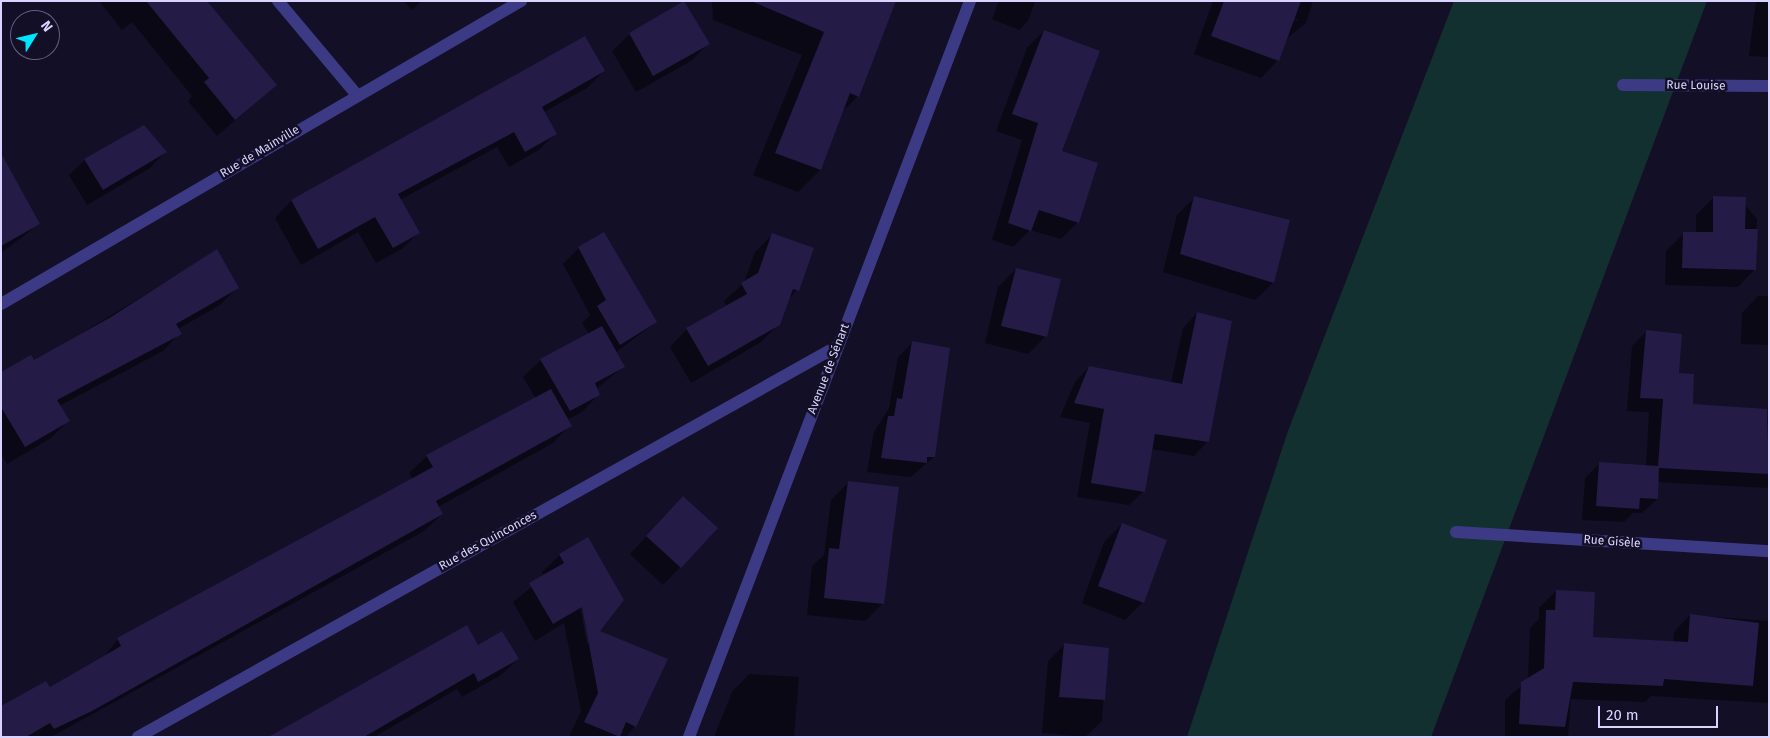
<!DOCTYPE html>
<meta charset="utf-8">
<style>
body{margin:0}
#map{position:relative;width:1770px;height:738px;overflow:hidden;background:#130f26;font-family:"Fira Sans",sans-serif}
div>[style]{position:absolute}
.green>*{inset:0;background:#12302f}
.shadow>*{inset:0;background:#0007}
.building>*{inset:0;background:#241b47}
.minor>*{height:12px;margin:-6px;padding:0 6px;transform-origin:6px;border-radius:6px;background:#3d3a85}
span{translate:-50% -50%;white-space:nowrap;text-align:center;line-height:1.15;-webkit-text-stroke:5px #130f26;paint-order:stroke}
.street-label{font-size:12px;color:#d9d4ff}
.frame{position:absolute;inset:0;border:2px solid #d9d4ff;pointer-events:none}
.north{position:absolute;left:10px;top:10px;width:50px;height:50px;box-sizing:border-box;background:#130f26;border:1px solid #625e7d;border-radius:50%;rotate:54deg;font-size:14px;font-weight:700;line-height:20px;text-align:center;color:#d9d4ff}
.north::after{content:'';display:block;margin:auto;width:18px;height:22px;background:#00e5ff;clip-path:polygon(50% 0,100% 100%,50% 72%,0 100%)}
.scale{position:absolute;left:1598px;top:706px;width:120px;height:22px;box-sizing:border-box;border:2px solid #d9d4ff;border-top:0;padding-left:6px;font-size:15px;line-height:18px;white-space:nowrap;color:#d9d4ff;-webkit-text-stroke:4px #130f26;paint-order:stroke}
</style>
<div id="map">
<div class="green">
<div style="clip-path:polygon(1454px 1px,1707px 1px,1431px 737px,1187px 737px,1288px 431px)"></div>
</div>
<div class="shadow">
<div style="clip-path:polygon(99px 1px,206px 1px,276px 85px,217px 136px,188px 101px,192px 96px,132px 22px,122px 30px)"></div>
<div style="clip-path:polygon(404px 1px,422px 1px,412px 10px)"></div>
<div style="clip-path:polygon(712px 1px,888px 1px,858px 96px,842px 112px,820px 170px,798px 192px,753px 175px,802px 55px,713px 20px)"></div>
<div style="clip-path:polygon(999px 1px,1035px 1px,1028px 21px,1019px 30px,992px 19px)"></div>
<div style="clip-path:polygon(evenodd,1213px 1px,1313px 1px,1306px 23px,1286px 39px,1278px 60px,1261px 78px,1194px 54px,1213px 1px,1289px 16px,1298px 19px,1298px 21px,1288px 18px,1289px 16px)"></div>
<div style="clip-path:polygon(1756px 1px,1769px 1px,1769px 57px,1749px 56px)"></div>
<div style="clip-path:polygon(1044px 31px,1060px 152px,1078px 222px,1061px 239px,1030px 230px,1013px 247px,992px 240px,1022px 140px,996px 131px,1027px 48px)"></div>
<div style="clip-path:polygon(630px 34px,708px 44px,691px 61px,636px 92px,612px 51px)"></div>
<div style="clip-path:polygon(584px 37px,604px 71px,587px 88px,544px 112px,556px 133px,539px 150px,509px 167px,497px 147px,400px 200px,418px 233px,402px 249px,376px 263px,358px 232px,301px 265px,275px 218px,291px 201px)"></div>
<div style="clip-path:polygon(165px 152px,150px 168px,87px 205px,69px 175px,85px 160px)"></div>
<div style="clip-path:polygon(1px 185px,39px 224px,1px 253px)"></div>
<div style="clip-path:polygon(1194px 198px,1288px 221px,1273px 283px,1255px 300px,1163px 272px,1177px 215px)"></div>
<div style="clip-path:polygon(1713px 198px,1739px 198px,1757px 219px,1755px 269px,1738px 287px,1665px 285px,1666px 251px,1684px 233px,1696px 233px,1696px 215px)"></div>
<div style="clip-path:polygon(772px 235px,797px 290px,788px 300px,779px 324px,761px 342px,691px 383px,670px 347px,687px 329px,727px 307px,724px 301px,744px 283px,755px 252px)"></div>
<div style="clip-path:polygon(579px 248px,656px 322px,615px 353px,623px 367px,596px 389px,599px 394px,582px 412px,567px 420px,570px 425px,553px 443px,438px 507px,442px 514px,424px 531px,51px 737px,1px 737px,49px 689px,102px 659px,118px 639px,413px 480px,409px 473px,427px 456px,536px 399px,523px 377px,541px 360px,589px 334px,582px 323px,590px 315px,563px 264px)"></div>
<div style="clip-path:polygon(217px 251px,237px 288px,220px 305px,178px 329px,180px 333px,163px 351px,59px 406px,68px 421px,51px 438px,7px 464px,1px 454px,1px 373px,34px 362px)"></div>
<div style="clip-path:polygon(1016px 269px,1046px 336px,1028px 354px,985px 343px,998px 287px)"></div>
<div style="clip-path:polygon(1758px 296px,1769px 296px,1769px 345px,1741px 344px,1742px 313px)"></div>
<div style="clip-path:polygon(1197px 313px,1208px 441px,1194px 456px,1151px 449px,1144px 491px,1129px 505px,1077px 497px,1090px 423px,1060px 417px,1075px 382px,1089px 367px,1171px 383px,1183px 328px)"></div>
<div style="clip-path:polygon(1647px 331px,1677px 375px,1692px 405px,1769px 417px,1769px 488px,1657px 482px,1657px 499px,1642px 513px,1633px 513px,1624px 522px,1582px 520px,1585px 478px,1599px 464px,1646px 467px,1649px 412px,1627px 411px,1632px 346px)"></div>
<div style="clip-path:polygon(912px 343px,934px 457px,911px 477px,867px 472px,874px 432px,889px 408px,898px 357px)"></div>
<div style="clip-path:polygon(848px 483px,883px 603px,865px 621px,807px 615px,812px 566px,824px 555px,831px 500px)"></div>
<div style="clip-path:polygon(683px 497px,680px 567px,663px 585px,630px 554px)"></div>
<div style="clip-path:polygon(1122px 524px,1143px 602px,1125px 620px,1082px 603px,1104px 542px)"></div>
<div style="clip-path:polygon(evenodd,587px 538px,598px 631px,635px 726px,626px 737px,569px 737px,581px 711px,564px 623px,535px 641px,513px 602px,545px 576px,542px 572px,560px 555px,587px 538px,582px 600px,590px 641px,587px 644px,579px 601px,582px 600px)"></div>
<div style="clip-path:polygon(1556px 591px,1591px 638px,1673px 643px,1674px 632px,1690px 615px,1769px 621px,1769px 703px,1651px 696px,1645px 702px,1571px 699px,1568px 737px,1505px 737px,1505px 700px,1528px 680px,1530px 628px,1539px 619px,1539px 608px)"></div>
<div style="clip-path:polygon(1064px 645px,1107px 649px,1102px 721px,1085px 737px,1042px 733px,1048px 661px)"></div>
<div style="clip-path:polygon(477px 646px,518px 659px,501px 675px,462px 697px,457px 689px,374px 737px,268px 737px,331px 702px)"></div>
<div style="clip-path:polygon(749px 674px,799px 677px,794px 737px,714px 737px,732px 692px)"></div>
</div>
<div class="building">
<div style="clip-path:polygon(146px 1px,207px 1px,277px 85px,235px 120px,204px 82px,209px 78px)"></div>
<div style="clip-path:polygon(684px 1px,710px 44px,653px 76px,629px 33px)"></div>
<div style="clip-path:polygon(751px 1px,896px 1px,859px 97px,850px 93px,821px 170px,775px 153px,824px 32px)"></div>
<div style="clip-path:polygon(1224px 1px,1301px 1px,1279px 61px,1211px 36px)"></div>
<div style="clip-path:polygon(1044px 30px,1100px 51px,1062px 151px,1098px 163px,1079px 223px,1039px 210px,1031px 231px,1008px 223px,1038px 123px,1012px 114px)"></div>
<div style="clip-path:polygon(585px 36px,605px 71px,542px 107px,557px 134px,525px 152px,514px 132px,398px 194px,420px 233px,393px 248px,375px 217px,318px 249px,291px 200px)"></div>
<div style="clip-path:polygon(144px 125px,167px 152px,103px 190px,84px 159px)"></div>
<div style="clip-path:polygon(1px 153px,40px 224px,1px 246px)"></div>
<div style="clip-path:polygon(1194px 196px,1290px 220px,1274px 283px,1180px 254px)"></div>
<div style="clip-path:polygon(1713px 196px,1746px 197px,1745px 229px,1758px 229px,1756px 270px,1682px 268px,1683px 232px,1713px 232px)"></div>
<div style="clip-path:polygon(604px 232px,657px 322px,620px 345px,597px 306px,606px 300px,578px 247px)"></div>
<div style="clip-path:polygon(772px 233px,814px 248px,799px 291px,793px 289px,780px 325px,708px 366px,686px 328px,747px 294px,741px 283px,758px 273px)"></div>
<div style="clip-path:polygon(217px 249px,239px 288px,176px 324px,182px 334px,57px 400px,70px 421px,25px 447px,1px 407px,1px 372px,31px 355px,34px 360px,111px 317px)"></div>
<div style="clip-path:polygon(1016px 268px,1061px 279px,1047px 337px,1001px 326px)"></div>
<div style="clip-path:polygon(1197px 312px,1232px 321px,1209px 442px,1155px 434px,1145px 492px,1091px 483px,1104px 409px,1074px 403px,1089px 366px,1182px 384px)"></div>
<div style="clip-path:polygon(602px 326px,625px 367px,595px 383px,600px 395px,570px 411px,540px 359px)"></div>
<div style="clip-path:polygon(1646px 330px,1682px 334px,1679px 373px,1694px 374px,1693px 404px,1767px 409px,1769px 474px,1659px 468px,1658px 499px,1640px 498px,1639px 509px,1596px 506px,1599px 462px,1658px 466px,1663px 399px,1640px 398px)"></div>
<div style="clip-path:polygon(912px 341px,950px 348px,935px 457px,927px 457px,927px 463px,881px 458px,888px 416px,894px 416px,897px 398px,902px 399px)"></div>
<div style="clip-path:polygon(551px 389px,572px 426px,436px 501px,443px 514px,92px 711px,54px 729px,50px 723px,26px 737px,1px 737px,1px 706px,46px 681px,50px 687px,121px 646px,117px 638px,433px 467px,426px 455px)"></div>
<div style="clip-path:polygon(848px 481px,899px 487px,884px 604px,824px 598px,829px 548px,839px 549px)"></div>
<div style="clip-path:polygon(683px 496px,718px 528px,681px 568px,646px 536px)"></div>
<div style="clip-path:polygon(1122px 523px,1167px 540px,1144px 603px,1098px 586px)"></div>
<div style="clip-path:polygon(588px 537px,624px 600px,600px 631px,668px 659px,636px 727px,626px 722px,620px 737px,584px 722px,598px 693px,582px 607px,553px 624px,529px 583px,564px 563px,559px 554px)"></div>
<div style="clip-path:polygon(1556px 590px,1595px 592px,1593px 637px,1688px 642px,1690px 614px,1759px 623px,1753px 686px,1664px 679px,1663px 686px,1573px 682px,1565px 727px,1519px 724px,1521px 682px,1544px 668px,1546px 610px,1555px 610px)"></div>
<div style="clip-path:polygon(467px 625px,478px 645px,502px 631px,519px 659px,478px 682px,474px 673px,364px 737px,268px 737px)"></div>
<div style="clip-path:polygon(1064px 643px,1109px 648px,1105px 700px,1059px 697px)"></div>
</div>
<div class="minor">
<div style="left:278px;top:1px;width:121px;rotate:50deg"></div>
<div style="left:1623px;top:85px;width:146px;rotate:0.4deg"></div>
<div style="left:1px;top:304px;width:602px;rotate:-30.23deg"></div>
<div style="left:1456px;top:532px;width:314px;rotate:3.5deg"></div>
<div style="left:138px;top:737px;width:802px;rotate:-29.19deg"></div>
<div style="left:689px;top:737px;width:788px;rotate:-69.1deg"></div>
</div>
<div class="street-label">
<span style="left:1696px;top:86px;rotate:1deg">Rue Louise</span>
<span style="left:260px;top:152px;rotate:-31deg">Rue de Mainville</span>
<span style="left:829px;top:369px;rotate:-69deg">Avenue de Sénart</span>
<span style="left:488px;top:541px;rotate:-29deg">Rue des Quinconces</span>
<span style="left:1612px;top:542px;rotate:4deg">Rue Gisèle</span>
</div>
<div class="frame"></div>
<div class="north">N</div>
<div class="scale">20 m</div>
</div>
